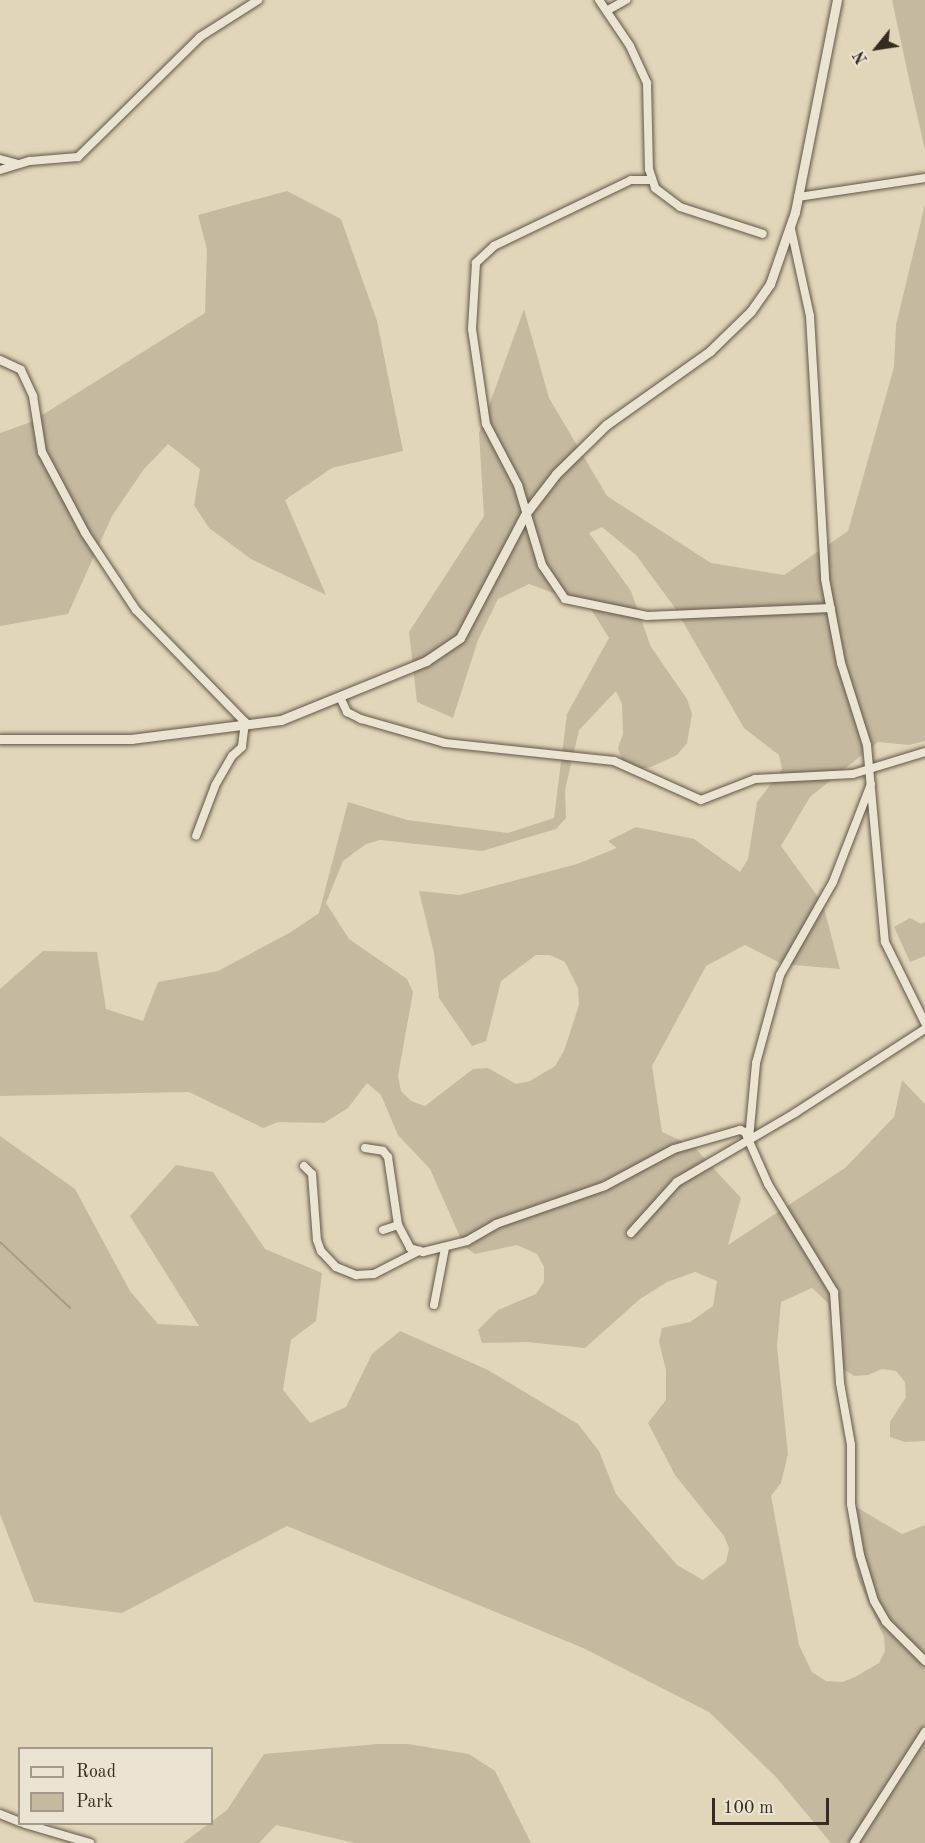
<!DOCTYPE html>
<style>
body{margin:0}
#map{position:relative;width:925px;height:1843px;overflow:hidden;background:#e2d6ba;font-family:"Old Standard TT",serif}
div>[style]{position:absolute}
.green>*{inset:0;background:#c5b9a0}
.stream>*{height:2px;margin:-1px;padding:0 1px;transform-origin:1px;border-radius:1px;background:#a89c86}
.roads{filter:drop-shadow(0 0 2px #615647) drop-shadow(0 0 2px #615647)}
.minor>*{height:8px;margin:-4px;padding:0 4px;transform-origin:4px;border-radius:4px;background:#ece4d2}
.tertiary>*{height:9px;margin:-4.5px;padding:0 4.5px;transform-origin:4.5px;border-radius:4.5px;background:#ece4d2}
span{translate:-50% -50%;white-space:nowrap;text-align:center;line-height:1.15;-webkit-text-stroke:5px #ece4d2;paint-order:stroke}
.legend{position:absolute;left:18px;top:1747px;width:195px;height:78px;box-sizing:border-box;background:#ece4d2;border:2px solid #a39a8b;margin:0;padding:8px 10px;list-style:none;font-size:18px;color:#362b21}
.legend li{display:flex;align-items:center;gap:12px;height:30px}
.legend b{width:30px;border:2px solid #a39a8b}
.north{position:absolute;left:847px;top:18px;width:60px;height:60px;-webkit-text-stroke:4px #ece4d2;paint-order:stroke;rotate:240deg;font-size:16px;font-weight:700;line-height:24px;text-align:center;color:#362b21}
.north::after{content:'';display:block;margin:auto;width:21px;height:27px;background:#362b21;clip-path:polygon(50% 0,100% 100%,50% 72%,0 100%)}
.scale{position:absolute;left:712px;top:1798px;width:117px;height:27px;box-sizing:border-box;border:3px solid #362b21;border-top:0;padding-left:8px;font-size:18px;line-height:21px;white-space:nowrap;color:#362b21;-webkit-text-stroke:4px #ece4d2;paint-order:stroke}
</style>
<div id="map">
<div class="green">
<div style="clip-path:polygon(892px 0,925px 0,925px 150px,912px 93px)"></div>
<div style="clip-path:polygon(287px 191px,341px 219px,377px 321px,403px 451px,332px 468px,285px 500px,326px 595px,251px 559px,209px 528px,194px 505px,200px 469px,168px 444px,144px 469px,112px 516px,68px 614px,0 626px,0 433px,31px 422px,205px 313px,207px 250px,198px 215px)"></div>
<div style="clip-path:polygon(evenodd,925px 204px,925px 741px,909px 745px,878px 742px,810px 797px,781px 846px,823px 904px,840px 969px,782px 964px,745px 945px,706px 966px,652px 1066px,662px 1132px,694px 1147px,741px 1198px,728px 1245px,845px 1168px,894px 1117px,902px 1080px,925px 1104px,925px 1441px,905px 1442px,890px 1437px,890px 1422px,906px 1397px,905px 1382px,896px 1371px,882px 1369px,868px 1375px,854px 1376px,842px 1368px,828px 1303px,812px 1288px,781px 1302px,777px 1346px,788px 1454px,781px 1483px,771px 1496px,799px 1645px,812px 1672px,826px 1681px,842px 1682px,855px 1677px,879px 1663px,885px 1651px,884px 1637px,858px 1579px,849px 1541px,851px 1504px,902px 1534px,925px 1525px,925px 1843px,831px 1843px,776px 1777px,709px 1712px,583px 1648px,287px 1526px,122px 1613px,34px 1602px,0 1514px,0 1136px,75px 1189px,130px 1291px,158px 1324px,199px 1326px,130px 1216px,176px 1165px,213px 1172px,265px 1249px,322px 1273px,316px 1321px,291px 1340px,283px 1390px,310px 1423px,346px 1407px,372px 1354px,400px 1331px,488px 1370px,578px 1424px,599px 1451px,616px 1494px,677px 1565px,703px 1580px,726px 1562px,729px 1548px,724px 1536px,675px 1475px,648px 1423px,666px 1400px,666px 1370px,659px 1342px,662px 1328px,690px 1322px,713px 1306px,717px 1281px,695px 1272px,667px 1282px,640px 1299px,585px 1348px,527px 1342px,482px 1343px,478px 1330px,498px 1310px,536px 1294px,544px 1282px,544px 1267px,537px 1254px,517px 1245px,475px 1254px,464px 1246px,430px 1169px,398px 1135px,381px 1095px,367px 1083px,348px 1108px,324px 1123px,278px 1122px,263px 1128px,189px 1092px,0 1096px,0 989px,43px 951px,97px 952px,106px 1009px,143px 1021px,158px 982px,218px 971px,291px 932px,319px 913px,348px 802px,407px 820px,508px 833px,554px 818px,567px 714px,609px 638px,589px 606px,529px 584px,498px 599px,478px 640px,453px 718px,417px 702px,409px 632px,484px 516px,479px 433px,524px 309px,549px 398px,607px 496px,711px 563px,784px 575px,848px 531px,894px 367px,896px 325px,925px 204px,602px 527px,636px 555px,675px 608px,744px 728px,779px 755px,782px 770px,757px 802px,748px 859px,740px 872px,694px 839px,636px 827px,608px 841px,617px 848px,577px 864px,460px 895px,419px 891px,434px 953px,439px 998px,472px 1046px,486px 1041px,501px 981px,536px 955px,550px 955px,565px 962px,578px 988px,579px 1005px,564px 1051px,555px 1066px,530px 1081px,516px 1084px,488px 1068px,473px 1069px,425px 1106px,411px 1101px,401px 1091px,398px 1076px,413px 992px,407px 979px,349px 939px,326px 903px,343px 861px,366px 844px,380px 840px,482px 851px,556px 829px,566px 818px,565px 790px,579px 730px,616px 691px,622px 704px,623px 734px,618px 748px,623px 763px,635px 770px,651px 767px,677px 755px,687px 743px,692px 714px,687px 699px,651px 647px,631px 591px,589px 533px,602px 527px)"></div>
<div style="clip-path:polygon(910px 918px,922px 924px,925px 921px,925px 956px,910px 962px,894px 927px)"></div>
<div style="clip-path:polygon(378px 1744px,408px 1744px,469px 1754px,495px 1771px,531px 1843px,355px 1843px,276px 1825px,259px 1843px,183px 1843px,227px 1810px,264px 1754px)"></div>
</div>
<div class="stream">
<div style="left:0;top:1242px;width:96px;rotate:43.3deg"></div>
</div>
<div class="roads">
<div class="minor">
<div style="left:599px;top:0;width:55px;rotate:56deg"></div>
<div style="left:630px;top:46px;width:41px;rotate:65.3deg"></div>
<div style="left:647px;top:83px;width:86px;rotate:88.7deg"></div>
<div style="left:649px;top:169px;width:20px;rotate:72deg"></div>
<div style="left:655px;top:188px;width:31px;rotate:37deg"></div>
<div style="left:680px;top:207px;width:87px;rotate:18deg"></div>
<div style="left:608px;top:10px;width:21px;rotate:-29deg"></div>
<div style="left:0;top:159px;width:18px;rotate:16deg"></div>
<div style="left:0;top:170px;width:31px;rotate:-17deg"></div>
<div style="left:30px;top:161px;width:48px;rotate:-4.8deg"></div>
<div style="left:78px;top:157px;width:171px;rotate:-44.5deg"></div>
<div style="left:200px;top:37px;width:69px;rotate:-32.5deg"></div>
<div style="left:652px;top:180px;width:21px;rotate:180deg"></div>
<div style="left:631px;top:180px;width:152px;rotate:154.3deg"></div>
<div style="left:494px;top:246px;width:25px;rotate:137deg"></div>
<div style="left:476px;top:263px;width:66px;rotate:93.5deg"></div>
<div style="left:472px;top:329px;width:96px;rotate:81.6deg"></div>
<div style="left:486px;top:424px;width:69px;rotate:62.3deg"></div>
<div style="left:518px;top:485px;width:84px;rotate:73.3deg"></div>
<div style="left:542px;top:565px;width:41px;rotate:55.9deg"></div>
<div style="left:565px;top:599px;width:84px;rotate:11.7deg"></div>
<div style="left:647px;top:616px;width:184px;rotate:-2.5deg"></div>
<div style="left:798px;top:197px;width:128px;rotate:-8.5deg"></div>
<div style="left:791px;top:229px;width:89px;rotate:77.7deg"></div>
<div style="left:810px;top:316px;width:263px;rotate:86.7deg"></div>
<div style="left:825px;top:579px;width:86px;rotate:79.2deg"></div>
<div style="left:841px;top:663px;width:86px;rotate:72.4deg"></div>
<div style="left:867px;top:745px;width:198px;rotate:84.8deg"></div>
<div style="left:885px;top:942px;width:90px;rotate:63.7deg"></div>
<div style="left:0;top:360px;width:23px;rotate:25deg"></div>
<div style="left:21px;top:370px;width:29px;rotate:65deg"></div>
<div style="left:33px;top:396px;width:57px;rotate:80.9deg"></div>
<div style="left:42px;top:452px;width:92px;rotate:62deg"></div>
<div style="left:85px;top:533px;width:92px;rotate:56.5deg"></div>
<div style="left:136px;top:610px;width:156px;rotate:45.8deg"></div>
<div style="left:245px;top:722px;width:25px;rotate:97deg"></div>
<div style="left:242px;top:747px;width:13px;rotate:138deg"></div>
<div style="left:232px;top:756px;width:34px;rotate:120deg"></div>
<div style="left:215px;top:786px;width:53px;rotate:110.8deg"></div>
<div style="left:340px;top:697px;width:17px;rotate:65deg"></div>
<div style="left:347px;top:712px;width:16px;rotate:27deg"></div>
<div style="left:361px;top:719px;width:87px;rotate:15.9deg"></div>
<div style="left:445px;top:743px;width:170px;rotate:6.1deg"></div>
<div style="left:614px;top:761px;width:95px;rotate:24.1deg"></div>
<div style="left:701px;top:800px;width:58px;rotate:-21.3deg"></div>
<div style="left:755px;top:779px;width:98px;rotate:-2.9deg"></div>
<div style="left:853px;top:774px;width:75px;rotate:-17deg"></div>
<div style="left:749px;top:1139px;width:76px;rotate:-84.7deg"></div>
<div style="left:756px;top:1063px;width:91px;rotate:-74.7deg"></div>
<div style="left:780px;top:975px;width:107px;rotate:-60.3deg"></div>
<div style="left:833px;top:882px;width:105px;rotate:-68.8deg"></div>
<div style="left:365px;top:1148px;width:18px;rotate:9deg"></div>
<div style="left:383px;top:1151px;width:8px;rotate:50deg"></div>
<div style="left:388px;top:1157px;width:69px;rotate:81.6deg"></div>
<div style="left:398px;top:1225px;width:26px;rotate:62deg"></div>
<div style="left:410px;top:1248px;width:14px;rotate:17deg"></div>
<div style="left:423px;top:1252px;width:45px;rotate:-14deg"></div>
<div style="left:467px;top:1241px;width:34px;rotate:-30deg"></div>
<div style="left:496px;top:1224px;width:115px;rotate:-19.2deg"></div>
<div style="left:605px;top:1186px;width:78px;rotate:-28.2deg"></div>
<div style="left:674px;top:1149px;width:69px;rotate:-16.1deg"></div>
<div style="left:740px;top:1130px;width:5px;rotate:22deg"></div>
<div style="left:745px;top:1132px;width:57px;rotate:66.1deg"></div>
<div style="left:768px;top:1184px;width:127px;rotate:58.6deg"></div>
<div style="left:834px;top:1292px;width:91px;rotate:86.2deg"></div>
<div style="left:840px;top:1383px;width:63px;rotate:79.9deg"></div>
<div style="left:851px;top:1445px;width:59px;rotate:90deg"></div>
<div style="left:851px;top:1504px;width:52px;rotate:80deg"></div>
<div style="left:860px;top:1555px;width:48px;rotate:73.1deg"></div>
<div style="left:874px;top:1601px;width:24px;rotate:60deg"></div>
<div style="left:886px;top:1622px;width:55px;rotate:45deg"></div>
<div style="left:304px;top:1166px;width:11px;rotate:45deg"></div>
<div style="left:312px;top:1174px;width:66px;rotate:85.7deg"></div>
<div style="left:317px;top:1240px;width:12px;rotate:70deg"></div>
<div style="left:321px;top:1251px;width:22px;rotate:47deg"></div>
<div style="left:336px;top:1267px;width:22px;rotate:22deg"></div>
<div style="left:356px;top:1275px;width:18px;rotate:-3deg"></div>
<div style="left:374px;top:1274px;width:51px;rotate:-27.1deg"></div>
<div style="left:383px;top:1230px;width:16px;rotate:-18deg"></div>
<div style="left:631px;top:1233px;width:69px;rotate:-48deg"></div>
<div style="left:677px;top:1182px;width:137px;rotate:-30.3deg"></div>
<div style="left:795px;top:1113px;width:155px;rotate:-32.9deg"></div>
<div style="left:434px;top:1305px;width:58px;rotate:-79.1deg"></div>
<div style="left:0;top:1814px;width:22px;rotate:22deg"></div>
<div style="left:25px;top:1824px;width:68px;rotate:16.3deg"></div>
<div style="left:854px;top:1843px;width:132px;rotate:-57.4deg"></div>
</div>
<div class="tertiary">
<div style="left:0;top:739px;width:131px"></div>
<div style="left:131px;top:739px;width:151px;rotate:-7.2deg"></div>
<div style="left:281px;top:720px;width:157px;rotate:-22.1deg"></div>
<div style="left:426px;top:661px;width:41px;rotate:-34.1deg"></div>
<div style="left:460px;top:638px;width:141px;rotate:-62.2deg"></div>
<div style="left:526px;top:513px;width:49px;rotate:-52.4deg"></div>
<div style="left:556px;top:474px;width:70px;rotate:-44.4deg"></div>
<div style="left:606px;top:425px;width:128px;rotate:-35.4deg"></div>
<div style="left:710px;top:351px;width:57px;rotate:-44.3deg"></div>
<div style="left:751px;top:311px;width:33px;rotate:-55deg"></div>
<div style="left:770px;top:284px;width:76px;rotate:-70.9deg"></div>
<div style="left:795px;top:212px;width:216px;rotate:-78.8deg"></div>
</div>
</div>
<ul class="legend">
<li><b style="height:8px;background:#ece4d2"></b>Road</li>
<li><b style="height:16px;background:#c5b9a0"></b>Park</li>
</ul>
<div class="north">N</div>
<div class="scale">100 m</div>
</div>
